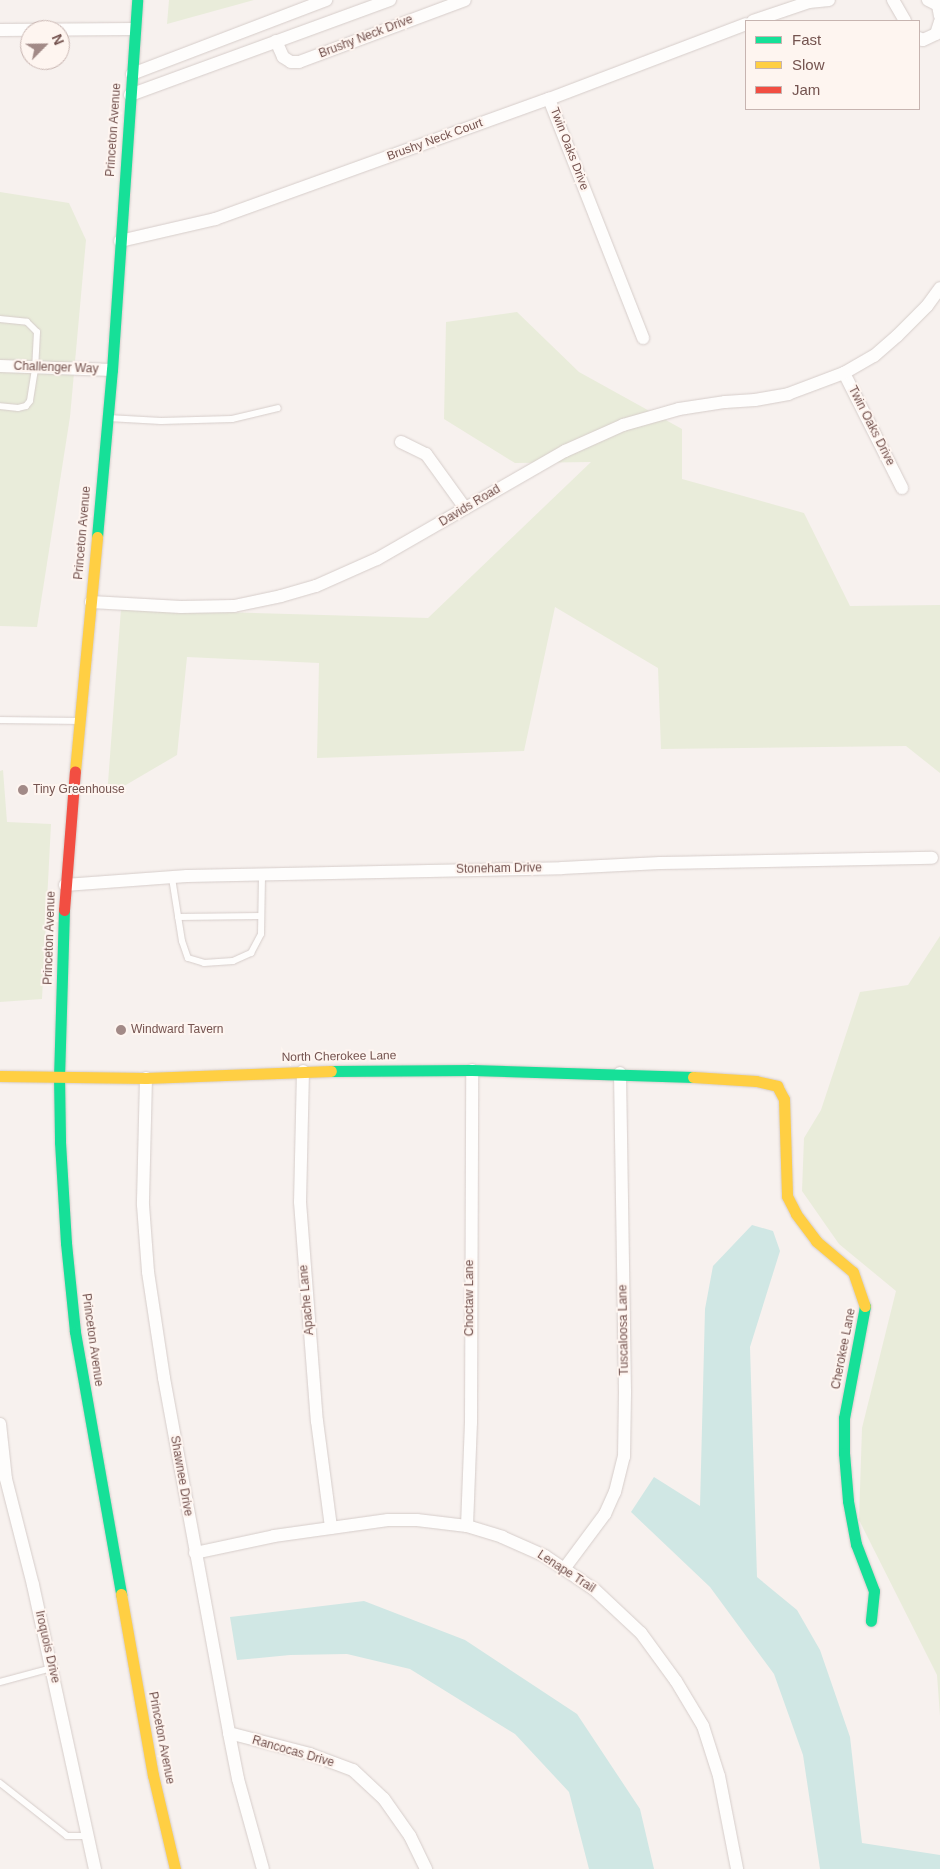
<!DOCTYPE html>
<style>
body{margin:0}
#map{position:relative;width:940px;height:1869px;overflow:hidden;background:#f7f1ee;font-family:Helvetica,sans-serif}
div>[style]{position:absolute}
.green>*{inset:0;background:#e9ecda}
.water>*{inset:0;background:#d0e7e4}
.roads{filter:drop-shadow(0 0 1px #d6cdca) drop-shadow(0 0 1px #d6cdca)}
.lane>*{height:6px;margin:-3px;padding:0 3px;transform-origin:3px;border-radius:3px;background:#fefdfc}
.street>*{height:12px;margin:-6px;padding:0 6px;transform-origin:6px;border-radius:6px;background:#fefdfc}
.fast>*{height:11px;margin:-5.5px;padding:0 5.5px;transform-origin:5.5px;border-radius:5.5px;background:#16e098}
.slow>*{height:11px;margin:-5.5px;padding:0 5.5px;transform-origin:5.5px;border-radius:5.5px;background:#ffcf43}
.jam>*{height:11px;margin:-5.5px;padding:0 5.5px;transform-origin:5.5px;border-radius:5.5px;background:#f24e42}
.dots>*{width:14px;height:14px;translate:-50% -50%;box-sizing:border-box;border:2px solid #fef5f0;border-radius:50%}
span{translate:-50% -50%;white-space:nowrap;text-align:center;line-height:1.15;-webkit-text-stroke:4px #fef5f0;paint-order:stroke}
.street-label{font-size:12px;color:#74534f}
.poi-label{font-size:12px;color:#74534f}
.left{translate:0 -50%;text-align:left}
.legend{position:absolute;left:745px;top:20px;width:175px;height:90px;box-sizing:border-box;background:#fef5f0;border:1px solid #c7b4b0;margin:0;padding:6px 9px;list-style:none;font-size:15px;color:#74534f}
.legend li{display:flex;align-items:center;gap:10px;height:25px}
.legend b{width:25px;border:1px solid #c7b4b0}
.north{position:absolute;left:20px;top:20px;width:50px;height:50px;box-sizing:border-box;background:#fef5f0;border:1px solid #c7b4b0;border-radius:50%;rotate:67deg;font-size:14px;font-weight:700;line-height:20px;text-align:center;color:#74534f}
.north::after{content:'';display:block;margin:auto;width:18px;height:22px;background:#a28a87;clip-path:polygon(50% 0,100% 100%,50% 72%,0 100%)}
</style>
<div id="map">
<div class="green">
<div style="clip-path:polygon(169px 0,254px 0,167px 24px)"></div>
<div style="clip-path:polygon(0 192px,69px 203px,86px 240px,70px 417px,37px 627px,0 626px)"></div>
<div style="clip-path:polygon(517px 312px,579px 372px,682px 429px,682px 479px,804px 513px,850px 606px,940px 605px,940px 773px,906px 746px,661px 749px,658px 668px,555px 607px,524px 751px,317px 758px,319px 663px,187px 657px,177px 755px,107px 796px,121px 609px,428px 618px,591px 462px,515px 463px,444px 419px,446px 322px)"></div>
<div style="clip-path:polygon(3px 770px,7px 822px,51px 824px,42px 999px,0 1002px,0 771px)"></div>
<div style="clip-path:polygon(940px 936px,940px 1716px,937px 1675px,859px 1520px,862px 1428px,896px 1291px,839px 1244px,802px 1191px,804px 1138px,821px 1110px,860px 992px,908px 985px)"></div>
</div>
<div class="water">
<div style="clip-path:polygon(752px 1225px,773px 1231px,780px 1251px,750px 1347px,757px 1577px,797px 1610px,820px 1650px,850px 1737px,862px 1843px,940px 1855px,940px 1869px,820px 1869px,803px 1755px,774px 1674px,710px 1587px,631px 1512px,654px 1477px,700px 1506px,705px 1309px,713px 1266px)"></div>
<div style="clip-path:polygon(364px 1601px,465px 1640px,577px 1714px,640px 1809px,654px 1869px,589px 1869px,569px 1792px,515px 1734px,410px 1669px,347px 1654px,290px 1655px,237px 1660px,230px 1617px)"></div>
</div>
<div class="roads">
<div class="lane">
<div style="left:0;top:319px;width:27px;rotate:6deg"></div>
<div style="left:27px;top:322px;width:14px;rotate:45deg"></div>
<div style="left:37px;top:332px;width:37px;rotate:93deg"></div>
<div style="left:35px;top:369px;width:32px;rotate:99deg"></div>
<div style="left:30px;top:401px;width:6px;rotate:129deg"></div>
<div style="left:26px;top:406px;width:8px;rotate:166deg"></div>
<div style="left:18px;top:408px;width:18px;rotate:-174deg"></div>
<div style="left:108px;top:418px;width:53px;rotate:3.2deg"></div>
<div style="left:161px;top:421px;width:71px;rotate:-1.6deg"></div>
<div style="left:232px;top:419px;width:47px;rotate:-13.4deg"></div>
<div style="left:0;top:720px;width:79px;rotate:0.7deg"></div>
<div style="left:172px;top:878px;width:64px;rotate:81deg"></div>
<div style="left:182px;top:941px;width:18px;rotate:71deg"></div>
<div style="left:188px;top:958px;width:17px;rotate:17deg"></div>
<div style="left:204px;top:963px;width:29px;rotate:-4deg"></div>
<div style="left:233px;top:961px;width:20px;rotate:-24deg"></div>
<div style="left:251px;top:953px;width:21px;rotate:-62deg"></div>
<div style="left:261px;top:934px;width:60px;rotate:-89deg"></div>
<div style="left:178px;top:917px;width:83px;rotate:-0.7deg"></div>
<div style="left:0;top:1682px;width:54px;rotate:-15.1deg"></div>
<div style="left:0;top:1783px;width:85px;rotate:38.3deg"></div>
<div style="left:67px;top:1836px;width:21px"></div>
</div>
<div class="street">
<div style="left:893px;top:0;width:24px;rotate:60deg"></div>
<div style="left:928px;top:0;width:11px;rotate:27deg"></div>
<div style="left:938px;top:5px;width:11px;rotate:80deg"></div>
<div style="left:753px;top:21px;width:59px;rotate:-18.7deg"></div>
<div style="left:809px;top:2px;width:20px;rotate:-6deg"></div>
<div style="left:0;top:30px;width:135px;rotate:-0.4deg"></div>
<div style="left:919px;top:38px;width:4px;rotate:27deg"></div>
<div style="left:923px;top:40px;width:14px;rotate:-25deg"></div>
<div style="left:936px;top:34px;width:13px;rotate:-72deg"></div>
<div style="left:276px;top:41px;width:17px;rotate:66deg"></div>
<div style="left:283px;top:57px;width:9px;rotate:32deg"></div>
<div style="left:291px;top:62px;width:8px"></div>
<div style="left:299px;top:62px;width:177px;rotate:-20.5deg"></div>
<div style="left:132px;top:74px;width:208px;rotate:-20.9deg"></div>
<div style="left:130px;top:95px;width:277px;rotate:-20.1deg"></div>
<div style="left:549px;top:99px;width:257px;rotate:68.5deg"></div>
<div style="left:120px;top:241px;width:98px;rotate:-13deg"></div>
<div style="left:215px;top:219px;width:355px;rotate:-19.8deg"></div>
<div style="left:549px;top:99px;width:211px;rotate:-20.8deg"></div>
<div style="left:0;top:366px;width:112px;rotate:2deg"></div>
<div style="left:844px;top:373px;width:129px;rotate:63.2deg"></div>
<div style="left:401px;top:442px;width:28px;rotate:26deg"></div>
<div style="left:426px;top:454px;width:67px;rotate:54.2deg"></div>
<div style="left:91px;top:602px;width:90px;rotate:3.2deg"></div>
<div style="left:181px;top:607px;width:53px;rotate:-1.1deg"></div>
<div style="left:234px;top:606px;width:48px;rotate:-12deg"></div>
<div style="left:281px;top:596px;width:36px;rotate:-16deg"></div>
<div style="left:316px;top:586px;width:67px;rotate:-23.9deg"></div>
<div style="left:377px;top:559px;width:217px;rotate:-29.9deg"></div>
<div style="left:565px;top:451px;width:64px;rotate:-24.1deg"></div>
<div style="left:623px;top:425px;width:58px;rotate:-15.9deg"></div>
<div style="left:679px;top:409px;width:47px;rotate:-8.7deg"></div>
<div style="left:725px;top:402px;width:30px;rotate:-4deg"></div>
<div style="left:755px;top:400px;width:34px;rotate:-10deg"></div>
<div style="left:788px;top:394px;width:60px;rotate:-20.6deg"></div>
<div style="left:844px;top:373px;width:34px;rotate:-30deg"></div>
<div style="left:874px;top:356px;width:30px;rotate:-41deg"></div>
<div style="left:897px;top:336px;width:42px;rotate:-45deg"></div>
<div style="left:927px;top:306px;width:22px;rotate:-54deg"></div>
<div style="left:65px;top:885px;width:122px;rotate:-4.2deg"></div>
<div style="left:187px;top:876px;width:375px;rotate:-1.2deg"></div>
<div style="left:562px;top:868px;width:98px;rotate:-2.9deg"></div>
<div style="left:660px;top:863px;width:272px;rotate:-1.1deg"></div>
<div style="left:303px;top:1071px;width:131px;rotate:91.3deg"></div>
<div style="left:300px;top:1202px;width:220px;rotate:85.6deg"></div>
<div style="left:317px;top:1421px;width:108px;rotate:82.5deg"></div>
<div style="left:146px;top:1078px;width:127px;rotate:91.4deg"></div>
<div style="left:143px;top:1205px;width:67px;rotate:85.7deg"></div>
<div style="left:148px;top:1272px;width:107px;rotate:81.4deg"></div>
<div style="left:164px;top:1378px;width:361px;rotate:79.6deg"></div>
<div style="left:229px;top:1733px;width:47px;rotate:78.9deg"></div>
<div style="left:238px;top:1779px;width:93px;rotate:74.5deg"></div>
<div style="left:0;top:1424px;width:55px;rotate:83.8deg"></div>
<div style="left:6px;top:1479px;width:109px;rotate:75.7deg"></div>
<div style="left:33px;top:1585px;width:291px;rotate:77.7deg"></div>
<div style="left:467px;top:1526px;width:103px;rotate:-87.8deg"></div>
<div style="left:471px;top:1423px;width:353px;rotate:-89.8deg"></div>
<div style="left:195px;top:1553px;width:81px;rotate:-12.1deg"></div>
<div style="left:274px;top:1536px;width:115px;rotate:-8deg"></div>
<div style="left:388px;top:1520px;width:29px"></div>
<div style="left:417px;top:1520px;width:50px;rotate:6.8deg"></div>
<div style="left:467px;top:1526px;width:37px;rotate:17deg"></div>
<div style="left:502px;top:1537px;width:47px;rotate:23.8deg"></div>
<div style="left:545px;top:1556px;width:60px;rotate:34.2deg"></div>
<div style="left:595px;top:1590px;width:63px;rotate:43.1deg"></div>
<div style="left:641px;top:1633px;width:59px;rotate:53.9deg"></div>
<div style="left:676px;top:1681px;width:52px;rotate:59deg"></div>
<div style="left:703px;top:1726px;width:52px;rotate:72.3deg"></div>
<div style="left:719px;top:1776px;width:95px;rotate:79deg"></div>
<div style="left:564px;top:1569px;width:69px;rotate:-53.3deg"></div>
<div style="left:605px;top:1514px;width:24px;rotate:-66deg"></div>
<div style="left:615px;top:1492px;width:36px;rotate:-76deg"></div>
<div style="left:624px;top:1457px;width:66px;rotate:-89.1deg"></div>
<div style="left:625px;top:1391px;width:318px;rotate:-90.9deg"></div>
<div style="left:229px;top:1733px;width:84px;rotate:14.5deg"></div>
<div style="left:310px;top:1754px;width:46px;rotate:20.4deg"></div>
<div style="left:353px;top:1770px;width:42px;rotate:43.1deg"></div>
<div style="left:384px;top:1799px;width:45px;rotate:54.9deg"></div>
<div style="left:410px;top:1836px;width:37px;rotate:64deg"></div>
</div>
<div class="fast">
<div style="left:97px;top:537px;width:168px;rotate:-84.9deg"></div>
<div style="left:112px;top:370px;width:371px;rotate:-86.1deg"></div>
<div style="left:64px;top:910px;width:165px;rotate:91.7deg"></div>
<div style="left:59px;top:1075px;width:67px;rotate:89.1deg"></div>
<div style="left:60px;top:1142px;width:101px;rotate:86.6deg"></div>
<div style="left:66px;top:1243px;width:89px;rotate:84.2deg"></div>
<div style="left:75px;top:1332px;width:266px;rotate:80deg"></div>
<div style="left:331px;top:1071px;width:141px;rotate:-0.4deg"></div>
<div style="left:472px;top:1070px;width:221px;rotate:1.8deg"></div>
<div style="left:865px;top:1306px;width:114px;rotate:100.6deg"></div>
<div style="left:844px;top:1418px;width:35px;rotate:90deg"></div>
<div style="left:844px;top:1453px;width:48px;rotate:85.2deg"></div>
<div style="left:848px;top:1501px;width:44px;rotate:79.5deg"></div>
<div style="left:856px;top:1544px;width:50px;rotate:69deg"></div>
<div style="left:874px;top:1591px;width:30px;rotate:96deg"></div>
</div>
<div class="slow">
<div style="left:75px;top:771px;width:235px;rotate:-84.6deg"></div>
<div style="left:0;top:1076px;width:146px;rotate:0.8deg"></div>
<div style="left:146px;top:1078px;width:185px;rotate:-2.2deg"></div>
<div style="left:693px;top:1077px;width:63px;rotate:3.6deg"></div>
<div style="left:756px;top:1081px;width:22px;rotate:13deg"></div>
<div style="left:777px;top:1086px;width:15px;rotate:62deg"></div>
<div style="left:784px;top:1099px;width:97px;rotate:88.2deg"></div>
<div style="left:787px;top:1196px;width:20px;rotate:63deg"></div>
<div style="left:796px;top:1214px;width:34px;rotate:53deg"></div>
<div style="left:816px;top:1241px;width:48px;rotate:40deg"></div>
<div style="left:853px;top:1272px;width:36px;rotate:71deg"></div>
<div style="left:121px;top:1594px;width:184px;rotate:80deg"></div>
<div style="left:153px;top:1775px;width:97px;rotate:76.8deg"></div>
</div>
<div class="jam">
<div style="left:64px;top:910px;width:139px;rotate:-85.5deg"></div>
</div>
</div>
<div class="dots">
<div style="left:23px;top:790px;background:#a28a87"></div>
<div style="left:121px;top:1030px;background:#a28a87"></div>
</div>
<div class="street-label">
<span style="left:366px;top:37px;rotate:-21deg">Brushy Neck Drive</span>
<span style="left:114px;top:130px;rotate:-86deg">Princeton Avenue</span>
<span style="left:435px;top:140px;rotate:-20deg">Brushy Neck Court</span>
<span style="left:569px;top:149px;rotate:69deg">Twin Oaks Drive</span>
<span style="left:56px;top:368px;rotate:2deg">Challenger Way</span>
<span style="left:871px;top:426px;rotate:63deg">Twin Oaks Drive</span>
<span style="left:470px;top:506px;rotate:-31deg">Davids Road</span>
<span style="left:83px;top:533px;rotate:-85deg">Princeton Avenue</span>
<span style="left:499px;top:869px;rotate:-1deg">Stoneham Drive</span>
<span style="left:50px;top:938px;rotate:-88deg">Princeton Avenue</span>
<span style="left:339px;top:1057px;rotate:-1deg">North Cherokee Lane</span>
<span style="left:470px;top:1298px;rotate:-90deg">Choctaw Lane</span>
<span style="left:307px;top:1300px;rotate:-95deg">Apache Lane</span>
<span style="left:624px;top:1330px;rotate:-91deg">Tuscaloosa Lane</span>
<span style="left:92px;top:1340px;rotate:82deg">Princeton Avenue</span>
<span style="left:844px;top:1349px;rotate:-79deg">Cherokee Lane</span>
<span style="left:181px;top:1476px;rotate:80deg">Shawnee Drive</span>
<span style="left:566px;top:1572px;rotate:33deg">Lenape Trail</span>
<span style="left:47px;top:1647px;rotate:77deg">Iroquois Drive</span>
<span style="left:161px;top:1738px;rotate:79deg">Princeton Avenue</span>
<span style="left:293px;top:1752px;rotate:16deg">Rancocas Drive</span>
</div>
<div class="poi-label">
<span class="left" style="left:33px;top:790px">Tiny Greenhouse</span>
<span class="left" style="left:131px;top:1030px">Windward Tavern</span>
</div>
<ul class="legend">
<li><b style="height:6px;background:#16e098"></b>Fast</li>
<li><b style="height:6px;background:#ffcf43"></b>Slow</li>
<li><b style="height:6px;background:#f24e42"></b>Jam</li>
</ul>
<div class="north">N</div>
</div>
